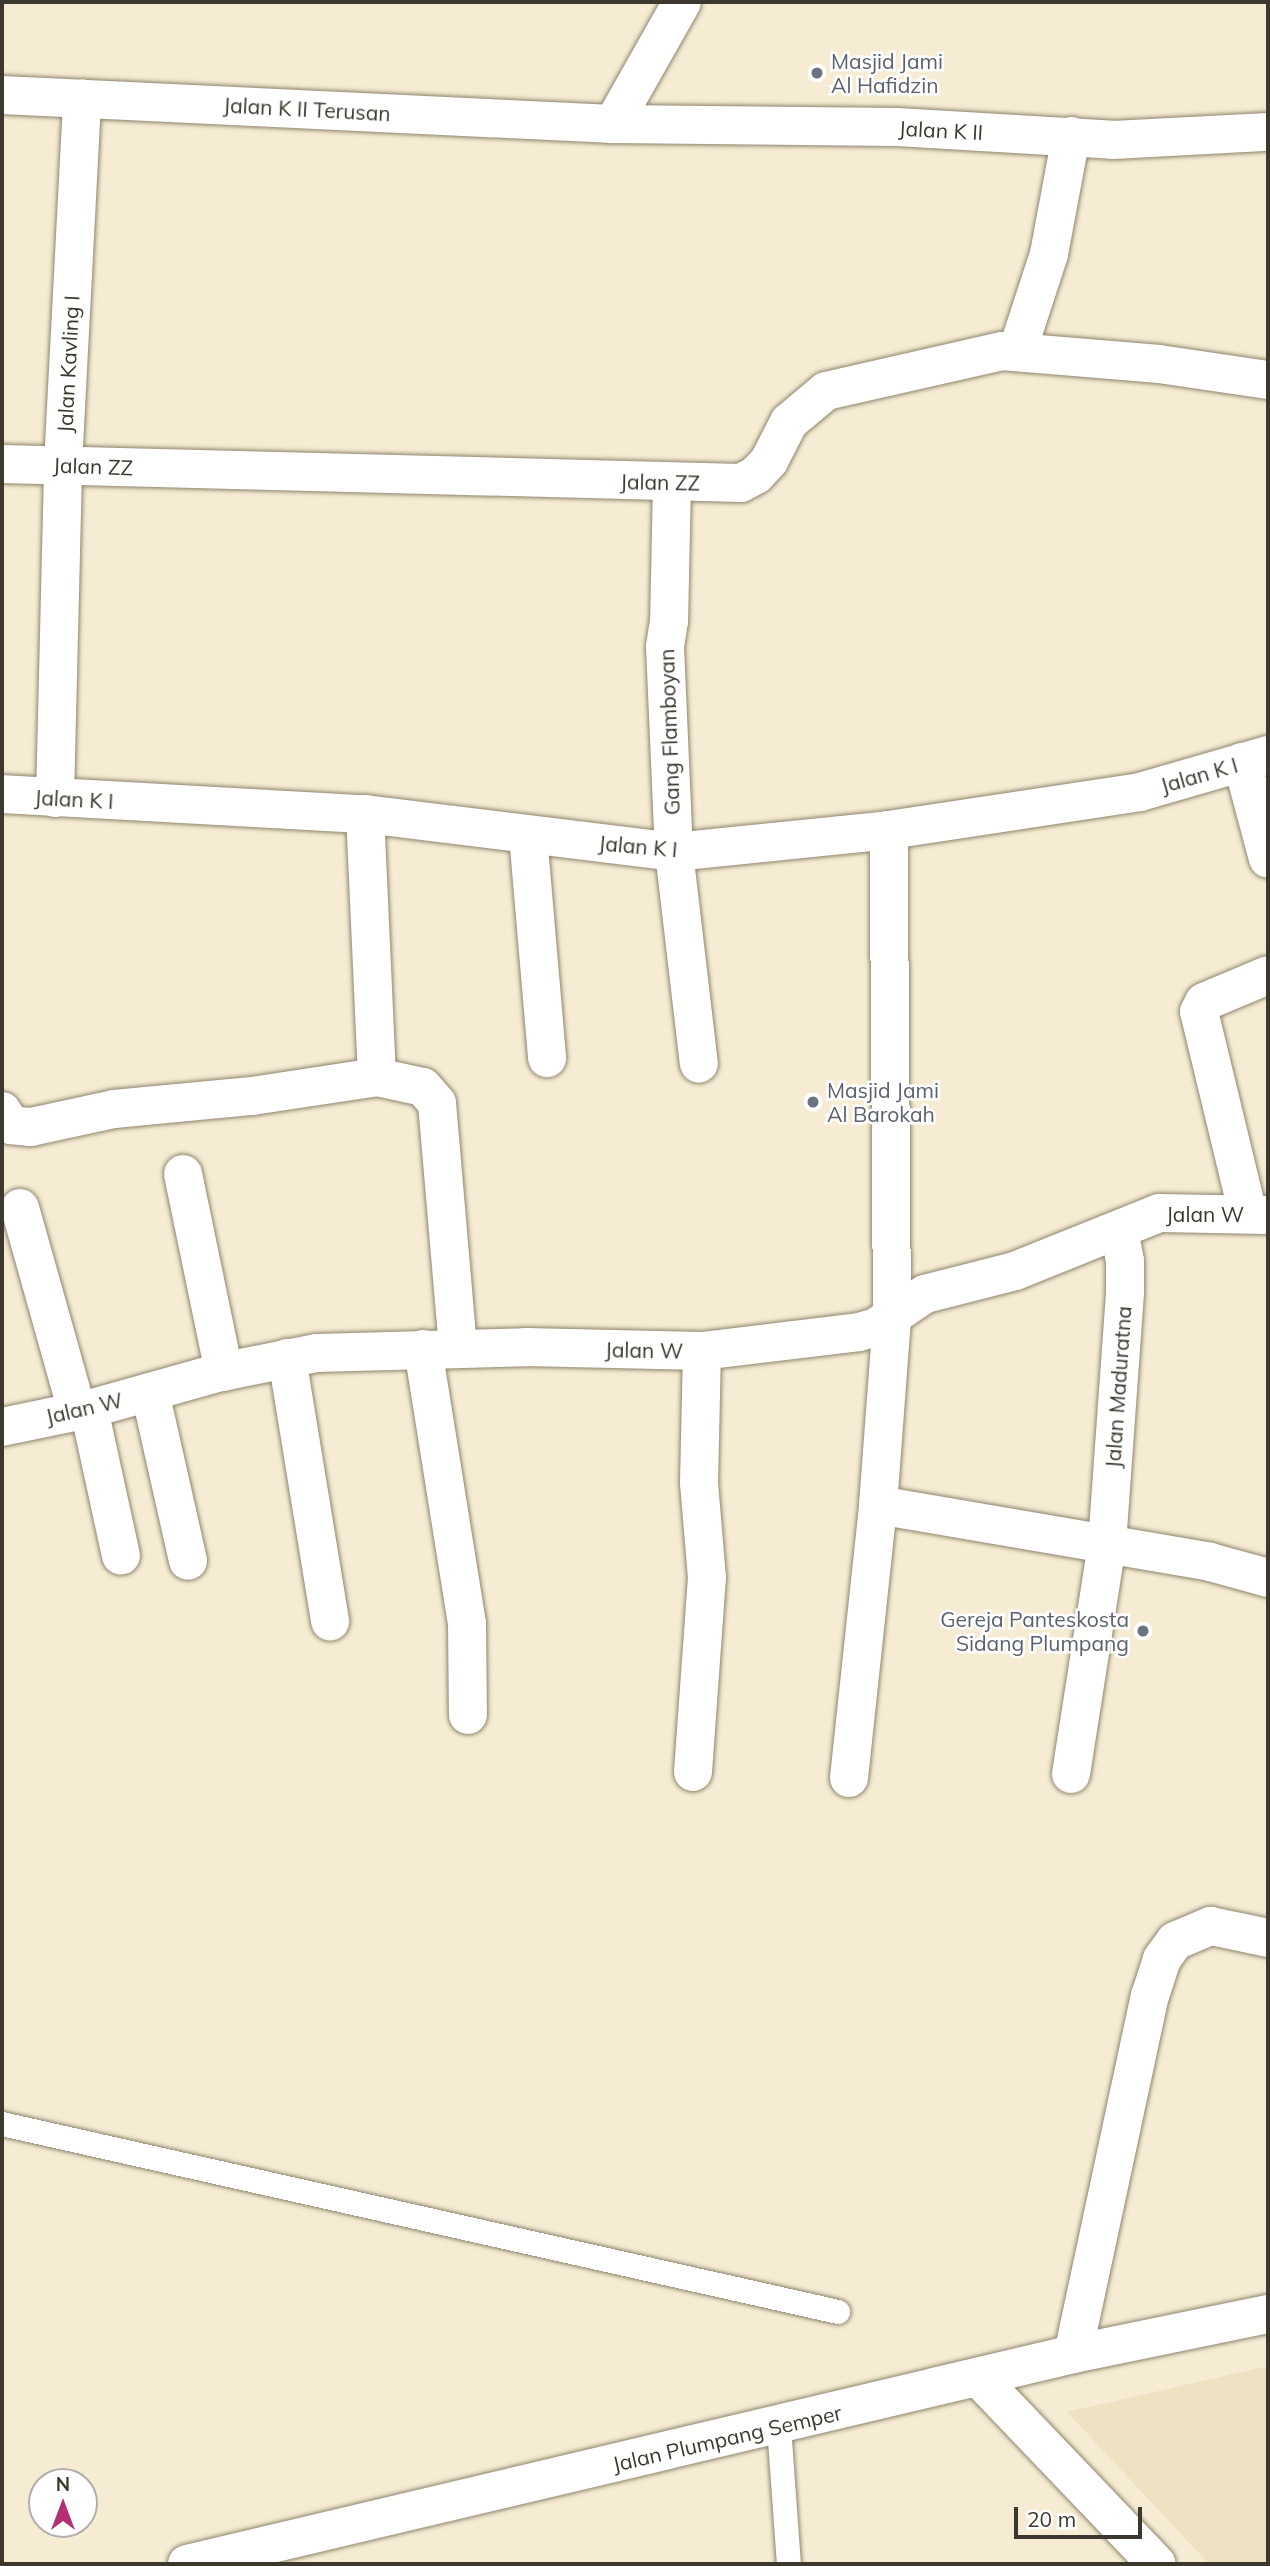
<!DOCTYPE html>
<style>
body{margin:0}
#map{position:relative;width:1270px;height:2566px;overflow:hidden;background:#f6ecd3;font-family:Mulish,sans-serif}
div>[style]{position:absolute}
.built>*{inset:0;background:#eee2c2}
.roads{filter:drop-shadow(0 0 2px #8e856e) drop-shadow(0 0 2px #8e856e)}
.lane>*{height:24px;margin:-12px;padding:0 12px;transform-origin:12px;border-radius:12px;background:#fff}
.street>*{height:38px;margin:-19px;padding:0 19px;transform-origin:19px;border-radius:19px;background:#fff}
.secondary>*{height:38px;margin:-19px;padding:0 19px;transform-origin:19px;border-radius:19px;background:#fff}
.dots>*{width:19px;height:19px;translate:-50% -50%;box-sizing:border-box;border:4px solid #fff;border-radius:50%}
span{translate:-50% -50%;white-space:nowrap;text-align:center;line-height:1.15;-webkit-text-stroke:5px #fff;paint-order:stroke}
.worship-label{font-size:21px;color:#5b616d}
.left{translate:0 -50%;text-align:left}
.right{translate:-100% -50%;text-align:right}
.street-label{font-size:21px;color:#3c382e}
.frame{position:absolute;inset:0;border:4px solid #3c382e;pointer-events:none}
.north{position:absolute;left:28px;top:2468px;width:70px;height:70px;box-sizing:border-box;background:#fff;border:2px solid #b1afab;border-radius:50%;rotate:0deg;font-size:19px;font-weight:700;line-height:28px;text-align:center;color:#3c382e}
.north::after{content:'';display:block;margin:auto;width:24px;height:32px;background:#b42f74;clip-path:polygon(50% 0,100% 100%,50% 72%,0 100%)}
.scale{position:absolute;left:1014px;top:2507px;width:128px;height:32px;box-sizing:border-box;border:4px solid #3c382e;border-top:0;padding-left:9px;font-size:21px;line-height:24px;white-space:nowrap;color:#3c382e;-webkit-text-stroke:5px #fff;paint-order:stroke}
</style>
<div id="map">
<div class="built">
<div style="clip-path:polygon(1268px 2366px,1268px 2564px,1209px 2564px,1067px 2412px)"></div>
</div>
<div class="roads">
<div class="lane">
<div style="left:2px;top:2124px;width:857px;rotate:12.67deg"></div>
<div style="left:779px;top:2426px;width:138px;rotate:85.9deg"></div>
</div>
<div class="street">
<div style="left:2px;top:95px;width:612px;rotate:2.72deg"></div>
<div style="left:613px;top:124px;width:284px;rotate:0.6deg"></div>
<div style="left:897px;top:127px;width:216px;rotate:3.4deg"></div>
<div style="left:1113px;top:140px;width:155px;rotate:-3deg"></div>
<div style="left:613px;top:124px;width:140px;rotate:-60.5deg"></div>
<div style="left:1017px;top:352px;width:103px;rotate:-71.9deg"></div>
<div style="left:1049px;top:254px;width:120px;rotate:-79.4deg"></div>
<div style="left:2px;top:464px;width:739px;rotate:1.47deg"></div>
<div style="left:741px;top:483px;width:17px;rotate:-28deg"></div>
<div style="left:756px;top:475px;width:19px;rotate:-47deg"></div>
<div style="left:769px;top:461px;width:44px;rotate:-62.9deg"></div>
<div style="left:789px;top:422px;width:48px;rotate:-40deg"></div>
<div style="left:826px;top:391px;width:180px;rotate:-12.8deg"></div>
<div style="left:1002px;top:351px;width:158px;rotate:4.7deg"></div>
<div style="left:1159px;top:364px;width:110px;rotate:8.4deg"></div>
<div style="left:672px;top:482px;width:139px;rotate:91.2deg"></div>
<div style="left:669px;top:621px;width:26px;rotate:99deg"></div>
<div style="left:665px;top:647px;width:205px;rotate:87.5deg"></div>
<div style="left:674px;top:852px;width:213px;rotate:83.3deg"></div>
<div style="left:1242px;top:762px;width:100px;rotate:75deg"></div>
<div style="left:2px;top:794px;width:364px;rotate:3.2deg"></div>
<div style="left:365px;top:814px;width:311px;rotate:7deg"></div>
<div style="left:674px;top:852px;width:216px;rotate:-5.8deg"></div>
<div style="left:889px;top:830px;width:254px;rotate:-8.6deg"></div>
<div style="left:1140px;top:792px;width:133px;rotate:-16.1deg"></div>
<div style="left:55px;top:798px;width:333px;rotate:-88.6deg"></div>
<div style="left:63px;top:465px;width:367px;rotate:-87deg"></div>
<div style="left:528px;top:835px;width:224px;rotate:85.1deg"></div>
<div style="left:377px;top:1077px;width:47px;rotate:12.3deg"></div>
<div style="left:423px;top:1087px;width:21px;rotate:49deg"></div>
<div style="left:437px;top:1103px;width:247px;rotate:85.1deg"></div>
<div style="left:2px;top:1111px;width:17px;rotate:57deg"></div>
<div style="left:11px;top:1125px;width:20px;rotate:6deg"></div>
<div style="left:31px;top:1127px;width:85px;rotate:-12.2deg"></div>
<div style="left:114px;top:1109px;width:139px;rotate:-5.4deg"></div>
<div style="left:252px;top:1096px;width:126px;rotate:-8.6deg"></div>
<div style="left:377px;top:1077px;width:263px;rotate:-92.6deg"></div>
<div style="left:183px;top:1174px;width:202px;rotate:78.3deg"></div>
<div style="left:20px;top:1208px;width:211px;rotate:74.3deg"></div>
<div style="left:1248px;top:1214px;width:208px;rotate:-103.6deg"></div>
<div style="left:1199px;top:1012px;width:11px;rotate:-63deg"></div>
<div style="left:1204px;top:1002px;width:69px;rotate:-22.9deg"></div>
<div style="left:423px;top:1349px;width:278px;rotate:80.9deg"></div>
<div style="left:467px;top:1624px;width:91px;rotate:89.4deg"></div>
<div style="left:287px;top:1358px;width:267px;rotate:80.7deg"></div>
<div style="left:150px;top:1392px;width:173px;rotate:77.3deg"></div>
<div style="left:89px;top:1409px;width:150px;rotate:77.7deg"></div>
<div style="left:2px;top:1427px;width:89px;rotate:-11.7deg"></div>
<div style="left:89px;top:1409px;width:137px;rotate:-15.7deg"></div>
<div style="left:221px;top:1372px;width:98px;rotate:-11.2deg"></div>
<div style="left:317px;top:1353px;width:209px;rotate:-1.6deg"></div>
<div style="left:526px;top:1347px;width:176px;rotate:1.3deg"></div>
<div style="left:702px;top:1351px;width:158px;rotate:-6.9deg"></div>
<div style="left:859px;top:1332px;width:18px;rotate:-16deg"></div>
<div style="left:876px;top:1327px;width:59px;rotate:-34deg"></div>
<div style="left:925px;top:1294px;width:93px;rotate:-14.3deg"></div>
<div style="left:1015px;top:1271px;width:155px;rotate:-21.9deg"></div>
<div style="left:1159px;top:1213px;width:109px;rotate:1.1deg"></div>
<div style="left:878px;top:1505px;width:337px;rotate:9.7deg"></div>
<div style="left:1210px;top:1562px;width:60px;rotate:15.4deg"></div>
<div style="left:693px;top:1772px;width:195px;rotate:-85.9deg"></div>
<div style="left:707px;top:1578px;width:95px;rotate:-94.8deg"></div>
<div style="left:699px;top:1483px;width:132px;rotate:-88.7deg"></div>
<div style="left:1071px;top:1774px;width:233px;rotate:-81.1deg"></div>
<div style="left:1107px;top:1544px;width:253px;rotate:-85.9deg"></div>
<div style="left:1125px;top:1292px;width:31px;rotate:-90deg"></div>
<div style="left:1125px;top:1261px;width:31px;rotate:-101deg"></div>
<div style="left:849px;top:1778px;width:275px;rotate:-83.9deg"></div>
<div style="left:878px;top:1505px;width:188px;rotate:-85.7deg"></div>
<div style="left:892px;top:1318px;width:488px;rotate:-90.4deg"></div>
<div style="left:1073px;top:2354px;width:366px;rotate:-77.9deg"></div>
<div style="left:1150px;top:1996px;width:39px;rotate:-72deg"></div>
<div style="left:1162px;top:1959px;width:22px;rotate:-54deg"></div>
<div style="left:1175px;top:1941px;width:39px;rotate:-23deg"></div>
<div style="left:1211px;top:1926px;width:58px;rotate:11.9deg"></div>
<div style="left:979px;top:2378px;width:257px;rotate:46.3deg"></div>
</div>
<div class="secondary">
<div style="left:187px;top:2564px;width:911px;rotate:-13.33deg"></div>
<div style="left:1073px;top:2354px;width:199px;rotate:-11.6deg"></div>
</div>
</div>
<div class="dots">
<div style="left:817px;top:73px;background:#6b7280"></div>
<div style="left:813px;top:1102px;background:#6b7280"></div>
<div style="left:1143px;top:1631px;background:#6b7280"></div>
</div>
<div class="worship-label">
<span class="left" style="left:831px;top:73px">Masjid Jami<br>Al Hafidzin</span>
<span class="left" style="left:827px;top:1102px">Masjid Jami<br>Al Barokah</span>
<span class="right" style="left:1129px;top:1631px">Gereja Panteskosta<br>Sidang Plumpang</span>
</div>
<div class="street-label">
<span style="left:307px;top:109px;rotate:3deg">Jalan K II Terusan</span>
<span style="left:941px;top:130px;rotate:3deg">Jalan K II</span>
<span style="left:68px;top:364px;rotate:-87deg">Jalan Kavling I</span>
<span style="left:93px;top:466px;rotate:2deg">Jalan ZZ</span>
<span style="left:660px;top:482px;rotate:1deg">Jalan ZZ</span>
<span style="left:669px;top:732px;rotate:-92deg">Gang Flamboyan</span>
<span style="left:1199px;top:775px;rotate:-16deg">Jalan K I</span>
<span style="left:74px;top:799px;rotate:3deg">Jalan K I</span>
<span style="left:638px;top:846px;rotate:5deg">Jalan K I</span>
<span style="left:1205px;top:1214px">Jalan W</span>
<span style="left:644px;top:1350px;rotate:1deg">Jalan W</span>
<span style="left:1118px;top:1387px;rotate:-86deg">Jalan Maduratna</span>
<span style="left:84px;top:1408px;rotate:-13deg">Jalan W</span>
<span style="left:727px;top:2438px;rotate:-13deg">Jalan Plumpang Semper</span>
</div>
<div class="frame"></div>
<div class="north">N</div>
<div class="scale">20 m</div>
</div>
